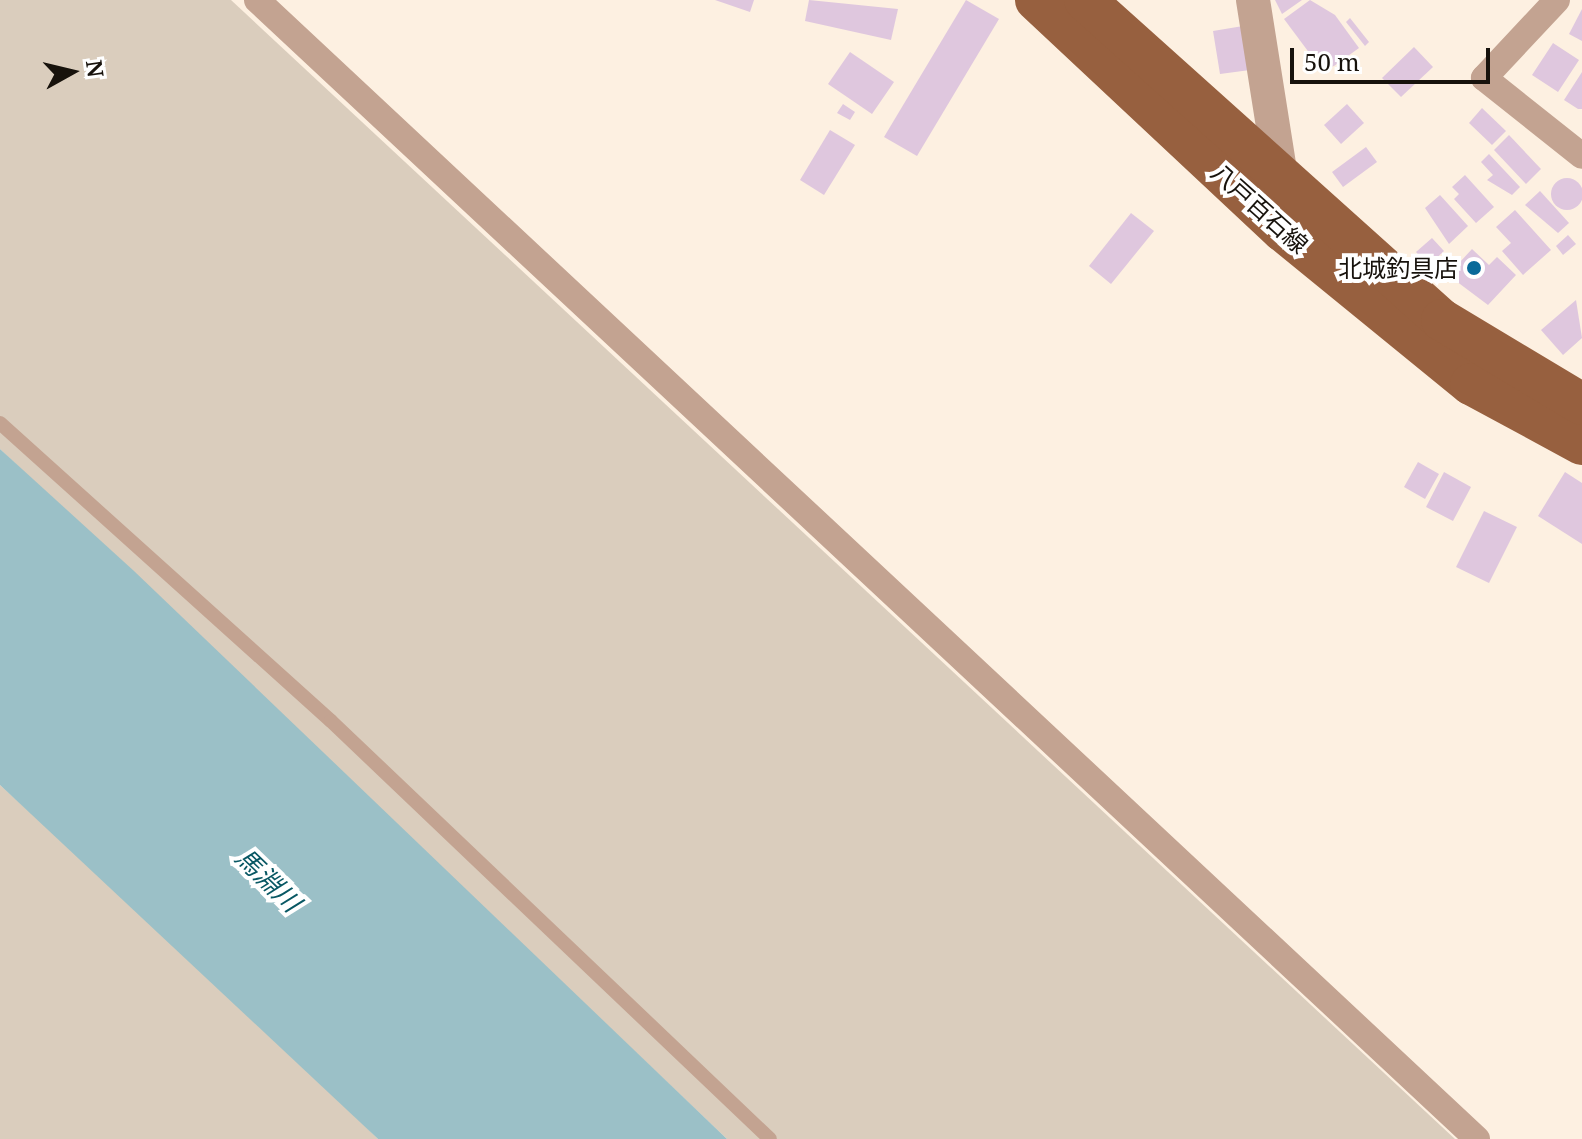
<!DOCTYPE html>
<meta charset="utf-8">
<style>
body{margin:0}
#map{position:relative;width:1582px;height:1139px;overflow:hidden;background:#fdf0e1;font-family:"Noto Serif","Noto Sans JP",serif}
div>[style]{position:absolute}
.green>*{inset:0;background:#dacdbd}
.water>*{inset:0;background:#9bc0c7}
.building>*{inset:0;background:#dfc7de}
.round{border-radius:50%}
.service>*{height:14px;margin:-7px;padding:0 7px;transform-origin:7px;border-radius:7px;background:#c3a391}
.minor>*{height:26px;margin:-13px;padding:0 13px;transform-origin:13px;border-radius:13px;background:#c3a391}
.tertiary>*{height:34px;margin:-17px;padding:0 17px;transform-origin:17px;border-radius:17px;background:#c3a391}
.primary>*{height:42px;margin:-21px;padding:0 21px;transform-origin:21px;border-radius:21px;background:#97603f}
.dots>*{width:22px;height:22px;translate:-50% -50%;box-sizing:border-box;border:4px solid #fff;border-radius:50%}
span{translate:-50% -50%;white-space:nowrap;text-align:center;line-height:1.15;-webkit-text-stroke:8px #fff;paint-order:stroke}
.street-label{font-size:24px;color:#17120c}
.poi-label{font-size:24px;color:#17120c}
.right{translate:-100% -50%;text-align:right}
.water-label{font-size:26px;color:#095864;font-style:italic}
.north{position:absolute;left:32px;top:32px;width:80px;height:80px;-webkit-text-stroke:6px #fff;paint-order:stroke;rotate:82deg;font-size:22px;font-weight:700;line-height:32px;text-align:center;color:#17120c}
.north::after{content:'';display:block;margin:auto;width:28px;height:36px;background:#17120c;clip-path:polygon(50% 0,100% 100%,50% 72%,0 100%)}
.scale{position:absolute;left:1290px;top:48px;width:200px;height:36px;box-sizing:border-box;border:4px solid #17120c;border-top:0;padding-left:10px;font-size:24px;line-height:28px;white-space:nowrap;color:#17120c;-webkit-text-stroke:6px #fff;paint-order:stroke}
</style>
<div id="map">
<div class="green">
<div style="clip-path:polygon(0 0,231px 0,1455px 1139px,727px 1139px,0 449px)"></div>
<div style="clip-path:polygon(0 785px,229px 993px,378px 1139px,0 1139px)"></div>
</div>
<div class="water">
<div style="clip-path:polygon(0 449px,134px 571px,727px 1139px,378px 1139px,0 785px)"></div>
</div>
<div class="building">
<div style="clip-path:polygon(715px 0,754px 0,750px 12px)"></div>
<div style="clip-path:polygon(809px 0,898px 9px,891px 40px,805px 21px)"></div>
<div style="clip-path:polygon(966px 0,999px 19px,917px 156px,884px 137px)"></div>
<div style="clip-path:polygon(1275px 0,1302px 0,1282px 14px)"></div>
<div style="clip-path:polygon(1310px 0,1335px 15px,1359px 48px,1334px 66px,1322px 70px,1284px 19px)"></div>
<div style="clip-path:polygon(1582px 9px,1582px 41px,1569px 34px)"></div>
<div style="clip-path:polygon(1350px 18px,1369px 42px,1365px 46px,1346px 22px)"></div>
<div style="clip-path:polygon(1243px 26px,1250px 70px,1220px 74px,1213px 31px)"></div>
<div style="clip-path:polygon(1553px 43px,1579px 60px,1558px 92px,1532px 75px)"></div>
<div style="clip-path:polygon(1414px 47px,1433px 67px,1401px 97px,1382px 78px)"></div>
<div style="clip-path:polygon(850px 52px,894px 82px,872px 114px,828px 84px)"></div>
<div style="clip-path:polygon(1582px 72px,1582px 109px,1578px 109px,1564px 100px)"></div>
<div style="clip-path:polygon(843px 104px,855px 112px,850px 120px,837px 113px)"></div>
<div style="clip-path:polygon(1347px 104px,1364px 123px,1341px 144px,1324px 125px)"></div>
<div style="clip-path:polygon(1482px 108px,1506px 131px,1492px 145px,1469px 123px)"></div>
<div style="clip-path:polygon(830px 130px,855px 145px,824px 195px,800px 180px)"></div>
<div style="clip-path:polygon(1509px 135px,1541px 169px,1526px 184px,1494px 150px)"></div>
<div style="clip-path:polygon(1366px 147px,1377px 162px,1343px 187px,1332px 172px)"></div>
<div style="clip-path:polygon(1489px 154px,1520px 187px,1512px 195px,1487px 180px,1493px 175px,1481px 162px)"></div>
<div style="clip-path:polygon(1465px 175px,1494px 207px,1476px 223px,1454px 199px,1459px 194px,1452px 187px)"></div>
<div class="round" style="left:1551px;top:178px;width:32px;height:32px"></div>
<div style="clip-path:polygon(1540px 191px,1569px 223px,1558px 233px,1525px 205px)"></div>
<div style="clip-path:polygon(1440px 195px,1468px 226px,1449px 244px,1425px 208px)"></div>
<div style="clip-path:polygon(1515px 210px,1551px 250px,1523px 275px,1502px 251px,1511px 243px,1496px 227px)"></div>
<div style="clip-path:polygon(1131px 213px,1154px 231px,1111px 284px,1089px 266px)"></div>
<div style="clip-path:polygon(1568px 235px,1576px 244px,1563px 255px,1556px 246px)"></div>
<div style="clip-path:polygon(1432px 238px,1444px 251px,1428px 266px,1416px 252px)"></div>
<div style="clip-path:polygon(1472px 249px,1489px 265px,1497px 257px,1516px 275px,1488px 305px,1448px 275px)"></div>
<div style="clip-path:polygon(1576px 300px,1582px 338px,1563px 355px,1541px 330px)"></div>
<div style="clip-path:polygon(1418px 462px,1439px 474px,1425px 499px,1404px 487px)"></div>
<div style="clip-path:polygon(1444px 472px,1471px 487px,1453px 521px,1426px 507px)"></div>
<div style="clip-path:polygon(1565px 472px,1582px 483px,1582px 544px,1538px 516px)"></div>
<div style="clip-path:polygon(1484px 511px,1517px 527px,1489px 583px,1456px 567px)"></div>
</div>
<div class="service">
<div style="left:0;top:423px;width:445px;rotate:42deg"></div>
<div style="left:331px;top:721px;width:606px;rotate:43.6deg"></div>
</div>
<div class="minor">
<div style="left:257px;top:0;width:1669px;rotate:43.03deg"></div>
<div style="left:1557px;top:0;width:107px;rotate:133.1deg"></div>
<div style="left:1484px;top:78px;width:125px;rotate:38.5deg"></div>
</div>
<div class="tertiary">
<div style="left:1253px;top:0;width:191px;rotate:81deg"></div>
</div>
<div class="primary">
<div style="left:1036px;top:0;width:337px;rotate:43.1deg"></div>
<div style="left:1282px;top:230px;width:244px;rotate:39.2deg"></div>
<div style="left:1471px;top:384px;width:126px;rotate:28.4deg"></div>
<div style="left:1085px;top:0;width:479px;rotate:41.9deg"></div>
<div style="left:1442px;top:320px;width:163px;rotate:31deg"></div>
</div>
<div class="dots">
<div style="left:1474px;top:268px;background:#0a6a99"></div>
</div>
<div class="street-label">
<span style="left:1260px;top:208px;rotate:42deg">八戸百石線</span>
</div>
<div class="poi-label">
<span class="right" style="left:1458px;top:268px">北城釣具店</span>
</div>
<div class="water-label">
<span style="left:268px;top:880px;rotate:44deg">馬淵川</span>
</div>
<div class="north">N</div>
<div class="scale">50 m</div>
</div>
